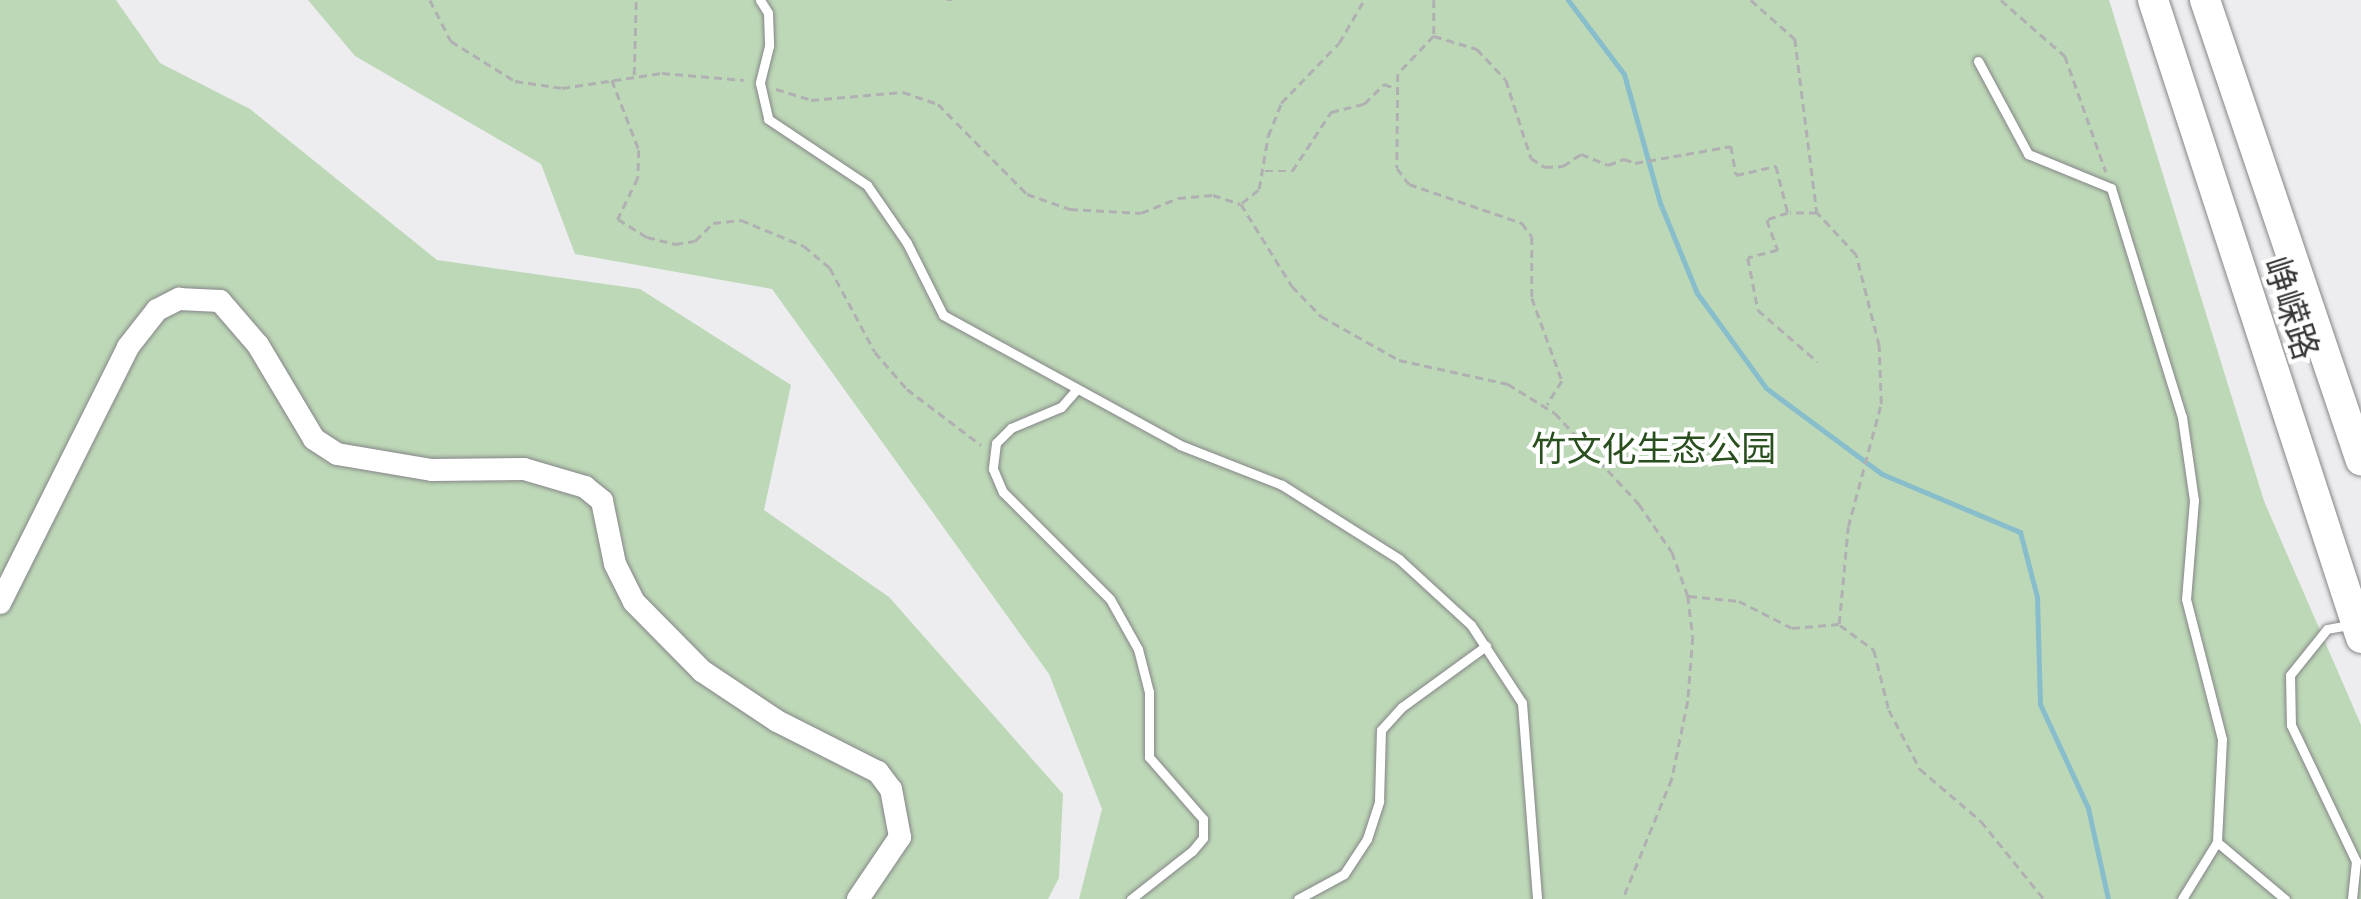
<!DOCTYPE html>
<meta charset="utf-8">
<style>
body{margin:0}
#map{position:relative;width:2361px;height:899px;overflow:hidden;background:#ededf0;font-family:"Open Sans","Noto Sans SC",sans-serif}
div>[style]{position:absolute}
.green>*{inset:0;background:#bdd8b7}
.stream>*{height:5px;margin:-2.5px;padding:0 2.5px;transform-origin:2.5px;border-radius:2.5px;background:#88bdcc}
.path>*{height:2.5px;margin-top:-1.25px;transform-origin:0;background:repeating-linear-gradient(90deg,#b0b0b3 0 8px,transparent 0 13px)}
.roads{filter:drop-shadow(0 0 2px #858587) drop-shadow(0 0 2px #858587)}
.service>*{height:9px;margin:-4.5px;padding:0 4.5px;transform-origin:4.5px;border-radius:4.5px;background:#fff}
.tertiary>*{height:22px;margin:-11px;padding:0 11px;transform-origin:11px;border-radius:11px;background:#fff}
.primary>*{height:30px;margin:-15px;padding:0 15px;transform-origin:15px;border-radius:15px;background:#fff}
span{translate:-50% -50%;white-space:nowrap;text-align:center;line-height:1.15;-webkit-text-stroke:8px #fff;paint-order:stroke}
.street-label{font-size:35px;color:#383839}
.park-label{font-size:35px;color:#284f1d}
</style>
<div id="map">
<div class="green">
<div style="clip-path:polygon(0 0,116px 0,160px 63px,250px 109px,437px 260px,640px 289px,791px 385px,764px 510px,889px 597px,1063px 794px,1059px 878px,1048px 899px,0 899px)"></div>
<div style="clip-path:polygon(308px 0,2109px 0,2264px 501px,2361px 725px,2361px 899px,1079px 899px,1102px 809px,1049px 674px,772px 289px,575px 254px,541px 164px,355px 56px)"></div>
</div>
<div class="stream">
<div style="left:1568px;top:0;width:93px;rotate:52.9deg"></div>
<div style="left:1624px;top:74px;width:134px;rotate:74.4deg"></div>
<div style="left:1660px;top:203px;width:97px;rotate:67.7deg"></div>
<div style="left:1697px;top:293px;width:117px;rotate:54deg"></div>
<div style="left:1766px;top:388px;width:144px;rotate:36.6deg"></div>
<div style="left:1882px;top:474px;width:150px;rotate:22.8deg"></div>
<div style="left:2020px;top:532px;width:67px;rotate:75.3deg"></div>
<div style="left:2037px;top:597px;width:107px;rotate:88.4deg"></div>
<div style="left:2040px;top:704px;width:115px;rotate:65.2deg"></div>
<div style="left:2088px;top:808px;width:93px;rotate:77.6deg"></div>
</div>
<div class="path">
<div style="left:430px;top:0;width:46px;rotate:62.9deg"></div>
<div style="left:451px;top:41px;width:75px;rotate:32deg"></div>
<div style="left:515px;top:81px;width:48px;rotate:8.5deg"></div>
<div style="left:562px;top:88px;width:101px;rotate:-8.5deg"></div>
<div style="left:662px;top:73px;width:82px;rotate:4.9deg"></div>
<div style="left:947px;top:0;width:5px"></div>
<div style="left:1434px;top:0;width:36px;rotate:90deg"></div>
<div style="left:1434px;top:36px;width:52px;rotate:133.5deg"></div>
<div style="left:1398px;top:74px;width:94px;rotate:90.6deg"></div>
<div style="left:1397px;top:168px;width:20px;rotate:53deg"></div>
<div style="left:1409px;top:184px;width:120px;rotate:19deg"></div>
<div style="left:1522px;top:223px;width:17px;rotate:54deg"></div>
<div style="left:1532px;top:237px;width:61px;rotate:90deg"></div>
<div style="left:1532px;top:298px;width:88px;rotate:70.1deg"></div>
<div style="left:1562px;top:381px;width:28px;rotate:122deg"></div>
<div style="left:1751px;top:0;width:59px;rotate:41.6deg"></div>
<div style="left:1795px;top:39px;width:175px;rotate:82.8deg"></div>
<div style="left:2001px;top:0;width:85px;rotate:41.2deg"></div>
<div style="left:2065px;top:56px;width:123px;rotate:70.5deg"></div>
<div style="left:1434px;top:36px;width:45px;rotate:16.8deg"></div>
<div style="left:1477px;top:49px;width:42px;rotate:46.9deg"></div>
<div style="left:1506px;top:80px;width:82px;rotate:72.2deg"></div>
<div style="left:1531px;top:158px;width:17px;rotate:33deg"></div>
<div style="left:1545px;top:167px;width:18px;rotate:-3deg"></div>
<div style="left:1563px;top:166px;width:22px;rotate:-34deg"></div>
<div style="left:1581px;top:154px;width:29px;rotate:22deg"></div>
<div style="left:1608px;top:165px;width:17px;rotate:-21deg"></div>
<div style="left:1624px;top:159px;width:12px;rotate:20deg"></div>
<div style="left:1635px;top:163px;width:97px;rotate:-10deg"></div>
<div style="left:1731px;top:146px;width:29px;rotate:80deg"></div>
<div style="left:1736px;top:175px;width:41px;rotate:-12.7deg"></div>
<div style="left:1776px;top:166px;width:49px;rotate:75.7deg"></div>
<div style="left:1788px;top:213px;width:22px;rotate:162deg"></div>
<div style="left:1767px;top:220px;width:32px;rotate:70deg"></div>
<div style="left:1778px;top:250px;width:31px;rotate:165deg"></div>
<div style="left:1748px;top:258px;width:53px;rotate:79.1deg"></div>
<div style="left:1758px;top:310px;width:79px;rotate:40.9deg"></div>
<div style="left:634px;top:75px;width:75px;rotate:-88.5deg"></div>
<div style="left:612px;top:80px;width:75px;rotate:68.9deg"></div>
<div style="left:639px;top:150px;width:28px;rotate:92deg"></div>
<div style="left:638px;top:178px;width:46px;rotate:116deg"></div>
<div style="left:618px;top:219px;width:34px;rotate:32deg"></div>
<div style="left:647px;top:237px;width:29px;rotate:14deg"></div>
<div style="left:675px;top:244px;width:20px;rotate:-9deg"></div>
<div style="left:695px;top:241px;width:25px;rotate:-45deg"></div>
<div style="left:713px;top:223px;width:28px;rotate:-6deg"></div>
<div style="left:741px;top:220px;width:68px;rotate:22.4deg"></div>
<div style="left:804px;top:246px;width:34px;rotate:40deg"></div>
<div style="left:830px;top:268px;width:95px;rotate:61.8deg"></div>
<div style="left:875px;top:352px;width:49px;rotate:49.1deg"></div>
<div style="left:907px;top:389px;width:93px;rotate:37.1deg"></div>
<div style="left:776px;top:89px;width:37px;rotate:17deg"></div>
<div style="left:811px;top:100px;width:92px;rotate:-5deg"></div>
<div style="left:903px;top:92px;width:37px;rotate:19deg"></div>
<div style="left:938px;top:104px;width:127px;rotate:45.3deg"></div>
<div style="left:1027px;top:194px;width:46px;rotate:19.2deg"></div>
<div style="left:1070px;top:209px;width:71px;rotate:3.2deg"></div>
<div style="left:1141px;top:213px;width:40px;rotate:-22deg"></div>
<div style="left:1178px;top:198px;width:35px;rotate:-5deg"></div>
<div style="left:1213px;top:195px;width:29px;rotate:18deg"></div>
<div style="left:1241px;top:204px;width:97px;rotate:58.1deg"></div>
<div style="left:1292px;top:286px;width:42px;rotate:46deg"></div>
<div style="left:1321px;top:316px;width:90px;rotate:29.4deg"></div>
<div style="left:1399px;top:360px;width:112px;rotate:12.4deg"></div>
<div style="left:1508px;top:384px;width:55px;rotate:31.7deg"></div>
<div style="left:1555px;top:413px;width:124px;rotate:47.3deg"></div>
<div style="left:1639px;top:504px;width:58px;rotate:55.5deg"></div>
<div style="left:1672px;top:552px;width:47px;rotate:70deg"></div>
<div style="left:1688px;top:596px;width:41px;rotate:83deg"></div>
<div style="left:1693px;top:637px;width:64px;rotate:94.5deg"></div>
<div style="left:1688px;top:701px;width:80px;rotate:101.6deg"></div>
<div style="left:1672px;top:779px;width:130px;rotate:112.2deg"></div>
<div style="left:1265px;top:171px;width:27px"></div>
<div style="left:1292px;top:171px;width:71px;rotate:-56.5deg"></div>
<div style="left:1331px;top:112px;width:34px;rotate:-14deg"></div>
<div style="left:1364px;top:104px;width:28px;rotate:-45deg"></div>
<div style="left:1384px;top:84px;width:15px;rotate:20deg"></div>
<div style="left:1242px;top:203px;width:22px;rotate:-39deg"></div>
<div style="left:1259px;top:189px;width:54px;rotate:-80.4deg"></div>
<div style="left:1268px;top:136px;width:35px;rotate:-68deg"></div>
<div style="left:1281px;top:103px;width:83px;rotate:-46deg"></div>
<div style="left:1339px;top:43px;width:50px;rotate:-59.8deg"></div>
<div style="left:1689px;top:596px;width:50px;rotate:5.7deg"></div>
<div style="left:1739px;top:601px;width:59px;rotate:27deg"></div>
<div style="left:1792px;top:628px;width:47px;rotate:-4.9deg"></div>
<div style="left:1839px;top:624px;width:97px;rotate:-84.7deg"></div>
<div style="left:1848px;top:527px;width:127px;rotate:-75deg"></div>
<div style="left:1881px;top:404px;width:58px;rotate:-92deg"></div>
<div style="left:1879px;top:346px;width:94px;rotate:-104.2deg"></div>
<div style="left:1856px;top:255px;width:57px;rotate:-132.9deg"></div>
<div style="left:1817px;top:213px;width:27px;rotate:180deg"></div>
<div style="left:1840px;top:625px;width:42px;rotate:36.3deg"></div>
<div style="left:1874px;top:650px;width:62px;rotate:76deg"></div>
<div style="left:1889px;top:710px;width:67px;rotate:62.3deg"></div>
<div style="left:1920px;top:769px;width:80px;rotate:40.4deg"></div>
<div style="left:1981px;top:821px;width:100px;rotate:51.1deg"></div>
</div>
<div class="roads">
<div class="service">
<div style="left:760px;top:0;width:15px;rotate:58deg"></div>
<div style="left:768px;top:13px;width:33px;rotate:88deg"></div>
<div style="left:769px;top:46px;width:38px;rotate:104deg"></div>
<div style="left:760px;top:83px;width:37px;rotate:77deg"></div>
<div style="left:768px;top:119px;width:119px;rotate:33.7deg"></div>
<div style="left:867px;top:185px;width:70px;rotate:55.4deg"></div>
<div style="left:907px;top:243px;width:80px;rotate:63.4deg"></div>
<div style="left:943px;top:315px;width:270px;rotate:28.7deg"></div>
<div style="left:1180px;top:445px;width:110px;rotate:21.4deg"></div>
<div style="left:1282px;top:485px;width:138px;rotate:32.3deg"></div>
<div style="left:1399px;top:559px;width:98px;rotate:42.5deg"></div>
<div style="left:1471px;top:625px;width:93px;rotate:56.8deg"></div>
<div style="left:1522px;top:703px;width:197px;rotate:85.6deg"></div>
<div style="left:1978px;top:61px;width:106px;rotate:61.7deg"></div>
<div style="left:2028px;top:154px;width:90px;rotate:22.3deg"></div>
<div style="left:2111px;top:188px;width:240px;rotate:72.8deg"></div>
<div style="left:2182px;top:417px;width:84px;rotate:81.8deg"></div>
<div style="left:2194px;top:500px;width:99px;rotate:94.6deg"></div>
<div style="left:2186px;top:599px;width:145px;rotate:75.6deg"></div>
<div style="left:2222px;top:739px;width:103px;rotate:92.8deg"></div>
<div style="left:2217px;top:842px;width:67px;rotate:121.6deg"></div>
<div style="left:1076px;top:390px;width:23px;rotate:131deg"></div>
<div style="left:1061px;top:407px;width:54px;rotate:157.2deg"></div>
<div style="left:1011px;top:428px;width:21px;rotate:135deg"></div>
<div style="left:996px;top:443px;width:26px;rotate:97deg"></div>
<div style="left:993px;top:469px;width:25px;rotate:67deg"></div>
<div style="left:1003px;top:492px;width:151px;rotate:45deg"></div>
<div style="left:1110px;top:599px;width:57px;rotate:60.8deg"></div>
<div style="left:1138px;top:649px;width:44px;rotate:75.7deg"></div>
<div style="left:1149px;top:692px;width:65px;rotate:90deg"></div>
<div style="left:1149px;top:757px;width:82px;rotate:48.9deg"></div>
<div style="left:1203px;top:819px;width:19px;rotate:90deg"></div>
<div style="left:1203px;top:838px;width:17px;rotate:130deg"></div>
<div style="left:1192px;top:851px;width:78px;rotate:141.8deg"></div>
<div style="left:2349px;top:625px;width:22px;rotate:170deg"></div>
<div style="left:2327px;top:629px;width:59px;rotate:128.8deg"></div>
<div style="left:2290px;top:675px;width:50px;rotate:88.9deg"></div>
<div style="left:2291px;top:725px;width:151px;rotate:64.5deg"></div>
<div style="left:2356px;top:861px;width:38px;rotate:96deg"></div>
<div style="left:2217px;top:842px;width:89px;rotate:40deg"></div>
<div style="left:1298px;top:899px;width:52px;rotate:-28.5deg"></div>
<div style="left:1344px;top:874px;width:42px;rotate:-56.7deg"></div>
<div style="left:1367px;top:839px;width:40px;rotate:-72deg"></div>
<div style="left:1379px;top:801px;width:71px;rotate:-88.4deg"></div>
<div style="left:1381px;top:730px;width:31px;rotate:-48deg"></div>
<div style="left:1402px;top:707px;width:104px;rotate:-36deg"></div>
</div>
<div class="tertiary">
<div style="left:0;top:603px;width:286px;rotate:-63.4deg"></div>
<div style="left:128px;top:347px;width:47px;rotate:-51.9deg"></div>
<div style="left:157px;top:310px;width:25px;rotate:-27deg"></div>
<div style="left:179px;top:299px;width:41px;rotate:2.8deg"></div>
<div style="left:220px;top:301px;width:58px;rotate:49.2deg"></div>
<div style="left:258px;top:345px;width:109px;rotate:59.2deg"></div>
<div style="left:314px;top:439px;width:27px;rotate:33deg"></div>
<div style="left:337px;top:454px;width:96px;rotate:9.6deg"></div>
<div style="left:432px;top:470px;width:92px;rotate:-0.6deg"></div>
<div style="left:524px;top:469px;width:64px;rotate:16.4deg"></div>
<div style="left:585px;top:487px;width:22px;rotate:39deg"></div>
<div style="left:602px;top:501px;width:64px;rotate:78.3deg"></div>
<div style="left:615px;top:564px;width:42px;rotate:63.4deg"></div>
<div style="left:634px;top:602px;width:97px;rotate:45.4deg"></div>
<div style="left:702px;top:671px;width:90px;rotate:33.7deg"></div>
<div style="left:777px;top:721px;width:113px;rotate:26.8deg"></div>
<div style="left:878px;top:772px;width:21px;rotate:53deg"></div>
<div style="left:891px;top:789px;width:49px;rotate:79.4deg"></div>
<div style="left:900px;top:837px;width:75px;rotate:124.1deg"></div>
</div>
<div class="primary">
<div style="left:2153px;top:0;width:671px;rotate:71.94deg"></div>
<div style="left:2205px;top:0;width:486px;rotate:71.3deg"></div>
</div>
</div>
<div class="street-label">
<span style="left:2292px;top:308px;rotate:72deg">峥嵘路</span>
</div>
<div class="park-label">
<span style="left:1654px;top:448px">竹文化生态公园</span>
</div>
</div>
